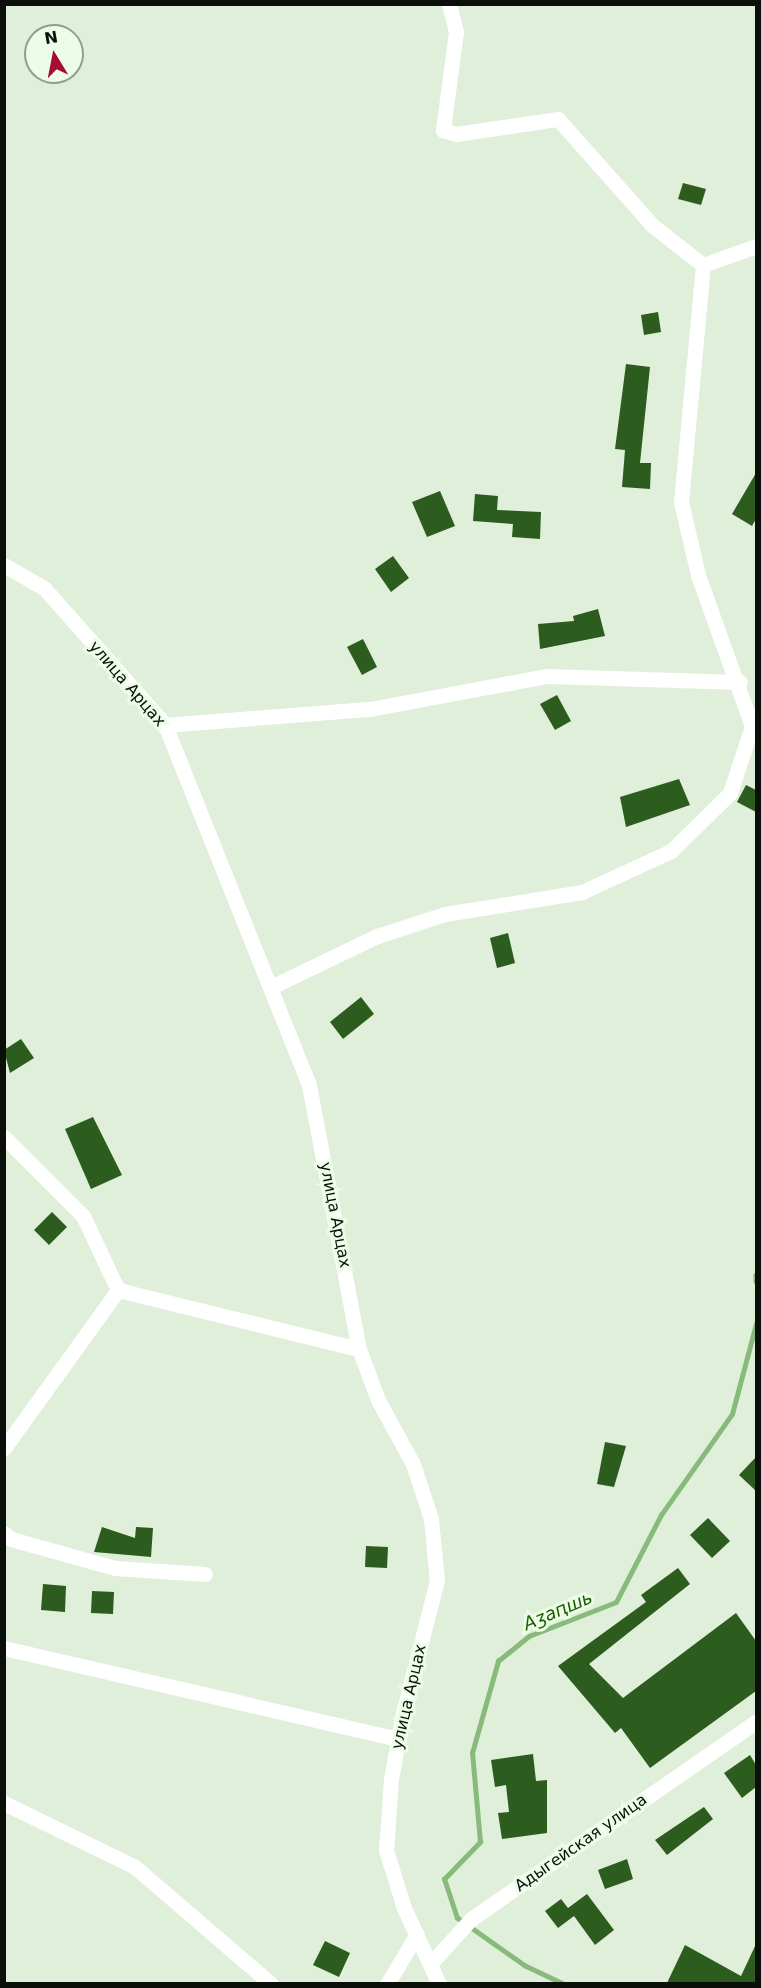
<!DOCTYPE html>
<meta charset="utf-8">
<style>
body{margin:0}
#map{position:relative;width:761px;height:1988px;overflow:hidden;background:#dfefda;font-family:"DejaVu Sans",sans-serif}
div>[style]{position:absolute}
.stream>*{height:4.5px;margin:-2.25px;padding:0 2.25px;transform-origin:2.25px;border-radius:2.25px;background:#88bb7b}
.building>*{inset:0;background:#2c5c1e}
.street>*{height:15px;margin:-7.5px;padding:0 7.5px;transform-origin:7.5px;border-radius:7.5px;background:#fff}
span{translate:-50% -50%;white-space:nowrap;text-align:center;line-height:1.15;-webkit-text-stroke:6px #ecfce7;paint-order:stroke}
.street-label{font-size:16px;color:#0a0f09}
.water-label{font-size:18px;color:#1b5d00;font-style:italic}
.frame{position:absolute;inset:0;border:6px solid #0a0f09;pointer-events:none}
.north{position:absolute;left:24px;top:24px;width:60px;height:60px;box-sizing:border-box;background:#ecfce7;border:2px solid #929d8e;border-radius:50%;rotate:350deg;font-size:16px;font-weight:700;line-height:24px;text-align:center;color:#0a0f09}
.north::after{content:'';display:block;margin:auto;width:21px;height:27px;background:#a60d34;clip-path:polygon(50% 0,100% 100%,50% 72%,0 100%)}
</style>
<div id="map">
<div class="stream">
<div style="left:756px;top:1275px;width:6px;rotate:90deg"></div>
<div style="left:563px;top:1984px;width:42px;rotate:-154.7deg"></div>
<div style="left:525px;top:1966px;width:83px;rotate:-144.8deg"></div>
<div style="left:457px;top:1918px;width:41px;rotate:-108.4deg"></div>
<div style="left:444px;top:1879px;width:52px;rotate:-45.8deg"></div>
<div style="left:480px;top:1842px;width:89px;rotate:-95.1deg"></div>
<div style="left:472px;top:1753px;width:96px;rotate:-74.2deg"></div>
<div style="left:498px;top:1661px;width:40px;rotate:-39deg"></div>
<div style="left:529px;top:1636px;width:93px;rotate:-21.3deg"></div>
<div style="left:616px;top:1602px;width:98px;rotate:-62.7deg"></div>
<div style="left:661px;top:1515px;width:123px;rotate:-54.9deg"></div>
<div style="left:732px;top:1414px;width:93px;rotate:-75.1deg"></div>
</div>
<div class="building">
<div style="clip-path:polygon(683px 183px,706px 189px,701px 205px,678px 199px)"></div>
<div style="clip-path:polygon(658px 312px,661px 332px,644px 335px,641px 315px)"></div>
<div style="clip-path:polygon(626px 364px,650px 367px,640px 463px,651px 463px,650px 489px,622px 487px,625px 450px,615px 449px)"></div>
<div style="clip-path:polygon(756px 473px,756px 519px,752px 526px,732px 514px)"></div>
<div style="clip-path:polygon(440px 491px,455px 526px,427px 537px,412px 502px)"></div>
<div style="clip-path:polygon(475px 494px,498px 496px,497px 510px,541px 512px,540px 539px,512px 537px,513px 524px,473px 521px)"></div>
<div style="clip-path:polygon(393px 556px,409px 578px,391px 592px,375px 569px)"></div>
<div style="clip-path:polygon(598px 609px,605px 636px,540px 649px,538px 624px,574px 621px,573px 616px)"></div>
<div style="clip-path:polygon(363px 639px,377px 667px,362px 675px,347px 647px)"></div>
<div style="clip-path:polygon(557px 695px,571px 721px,555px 730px,540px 704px)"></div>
<div style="clip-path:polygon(679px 779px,690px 805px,626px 827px,620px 797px)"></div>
<div style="clip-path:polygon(746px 785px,756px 790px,756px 812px,737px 802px)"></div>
<div style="clip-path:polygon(508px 933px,515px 963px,497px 968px,490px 938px)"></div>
<div style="clip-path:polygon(361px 997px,374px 1014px,343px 1039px,330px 1022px)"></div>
<div style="clip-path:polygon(21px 1039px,34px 1058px,10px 1073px,4px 1050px)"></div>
<div style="clip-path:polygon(93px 1117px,122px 1175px,91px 1189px,65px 1129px)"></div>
<div style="clip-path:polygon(52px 1212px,67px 1227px,49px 1245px,34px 1230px)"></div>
<div style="clip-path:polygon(605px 1442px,626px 1446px,614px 1487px,597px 1484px)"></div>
<div style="clip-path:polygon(756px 1457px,756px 1491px,739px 1475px)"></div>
<div style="clip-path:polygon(708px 1518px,730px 1541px,712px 1558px,690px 1535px)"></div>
<div style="clip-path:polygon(102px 1527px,135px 1538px,136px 1527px,153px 1528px,151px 1557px,94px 1552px)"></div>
<div style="clip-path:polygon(366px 1546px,388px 1547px,387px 1568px,365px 1567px)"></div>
<div style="clip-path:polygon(678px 1568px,690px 1584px,589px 1664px,623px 1698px,736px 1613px,756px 1641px,756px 1691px,650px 1768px,621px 1728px,615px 1733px,558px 1666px,646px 1602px,641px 1595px)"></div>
<div style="clip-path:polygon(43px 1584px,66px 1586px,65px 1612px,41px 1610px)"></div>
<div style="clip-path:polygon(92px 1591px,114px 1592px,113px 1614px,91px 1613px)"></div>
<div style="clip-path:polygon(533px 1754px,536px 1781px,547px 1780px,547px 1833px,502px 1839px,498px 1813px,509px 1812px,506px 1785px,495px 1787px,491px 1760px)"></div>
<div style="clip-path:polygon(750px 1755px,756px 1765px,756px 1787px,742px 1798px,724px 1773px)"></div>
<div style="clip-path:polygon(704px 1807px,713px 1819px,667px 1855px,655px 1840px)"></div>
<div style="clip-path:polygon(627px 1859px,633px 1879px,605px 1889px,598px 1870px)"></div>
<div style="clip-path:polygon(587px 1894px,614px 1930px,595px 1945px,574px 1916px,558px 1928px,545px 1911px,561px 1899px,568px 1908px)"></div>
<div style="clip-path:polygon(325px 1941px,350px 1953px,339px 1977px,313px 1965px)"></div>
<div style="clip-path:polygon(756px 1944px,756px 1983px,667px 1983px,685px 1945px,741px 1976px)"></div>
</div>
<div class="street">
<div style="left:449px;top:4px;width:29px;rotate:76deg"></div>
<div style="left:456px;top:32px;width:99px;rotate:97.6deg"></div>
<div style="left:443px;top:130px;width:14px;rotate:17deg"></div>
<div style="left:456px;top:134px;width:103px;rotate:-8.4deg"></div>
<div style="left:558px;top:119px;width:143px;rotate:48.4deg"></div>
<div style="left:653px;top:226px;width:63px;rotate:38deg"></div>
<div style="left:703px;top:265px;width:56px;rotate:-19.7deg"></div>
<div style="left:4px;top:565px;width:46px;rotate:29.9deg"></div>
<div style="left:44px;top:588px;width:183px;rotate:48.5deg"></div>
<div style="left:165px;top:725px;width:388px;rotate:68.2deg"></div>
<div style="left:309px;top:1085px;width:269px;rotate:79.3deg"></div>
<div style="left:359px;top:1349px;width:54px;rotate:69.6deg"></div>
<div style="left:378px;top:1400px;width:73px;rotate:61.3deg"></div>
<div style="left:413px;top:1464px;width:58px;rotate:71.9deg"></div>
<div style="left:431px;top:1519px;width:61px;rotate:84.4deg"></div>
<div style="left:437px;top:1580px;width:137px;rotate:104.3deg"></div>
<div style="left:403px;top:1713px;width:67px;rotate:100.3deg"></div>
<div style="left:391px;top:1779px;width:71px;rotate:94deg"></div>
<div style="left:386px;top:1850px;width:61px;rotate:72.8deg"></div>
<div style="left:404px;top:1908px;width:84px;rotate:65.3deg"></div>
<div style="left:165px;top:725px;width:206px;rotate:-4.5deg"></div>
<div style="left:370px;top:709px;width:179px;rotate:-10.6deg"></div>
<div style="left:546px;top:676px;width:194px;rotate:1.8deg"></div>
<div style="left:273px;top:986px;width:115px;rotate:-25.7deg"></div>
<div style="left:377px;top:936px;width:71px;rotate:-17.9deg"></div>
<div style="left:445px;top:914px;width:139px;rotate:-9.1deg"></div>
<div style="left:582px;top:892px;width:98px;rotate:-24.7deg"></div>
<div style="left:671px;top:851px;width:83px;rotate:-44.5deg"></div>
<div style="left:730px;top:793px;width:71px;rotate:-71.8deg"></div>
<div style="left:752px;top:726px;width:160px;rotate:-109.7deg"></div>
<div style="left:698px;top:575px;width:75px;rotate:-103.1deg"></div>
<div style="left:681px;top:502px;width:238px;rotate:-84.7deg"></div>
<div style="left:4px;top:1137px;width:112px;rotate:45deg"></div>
<div style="left:83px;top:1216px;width:82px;rotate:64.7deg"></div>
<div style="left:118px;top:1290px;width:248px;rotate:13.8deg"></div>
<div style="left:4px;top:1448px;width:195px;rotate:-54.2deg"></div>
<div style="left:4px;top:1533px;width:9px;rotate:41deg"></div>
<div style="left:11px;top:1539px;width:108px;rotate:15.6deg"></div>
<div style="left:115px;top:1568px;width:90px;rotate:3.8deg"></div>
<div style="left:4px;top:1648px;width:404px;rotate:13deg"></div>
<div style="left:4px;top:1803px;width:146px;rotate:26deg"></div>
<div style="left:135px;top:1867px;width:179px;rotate:40.7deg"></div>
<div style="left:432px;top:1962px;width:58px;rotate:-47.8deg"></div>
<div style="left:471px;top:1919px;width:346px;rotate:-34.7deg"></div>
<div style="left:387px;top:1984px;width:58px;rotate:-59deg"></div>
</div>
<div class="street-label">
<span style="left:127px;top:684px;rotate:49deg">улица Арцах</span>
<span style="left:335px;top:1215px;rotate:79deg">улица Арцах</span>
<span style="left:409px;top:1697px;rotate:-77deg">улица Арцах</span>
<span style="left:581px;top:1843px;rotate:-35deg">Адыгейская улица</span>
</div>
<div class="water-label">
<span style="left:558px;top:1611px;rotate:-23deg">Аӡаԥшь</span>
</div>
<div class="frame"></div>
<div class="north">N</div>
</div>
